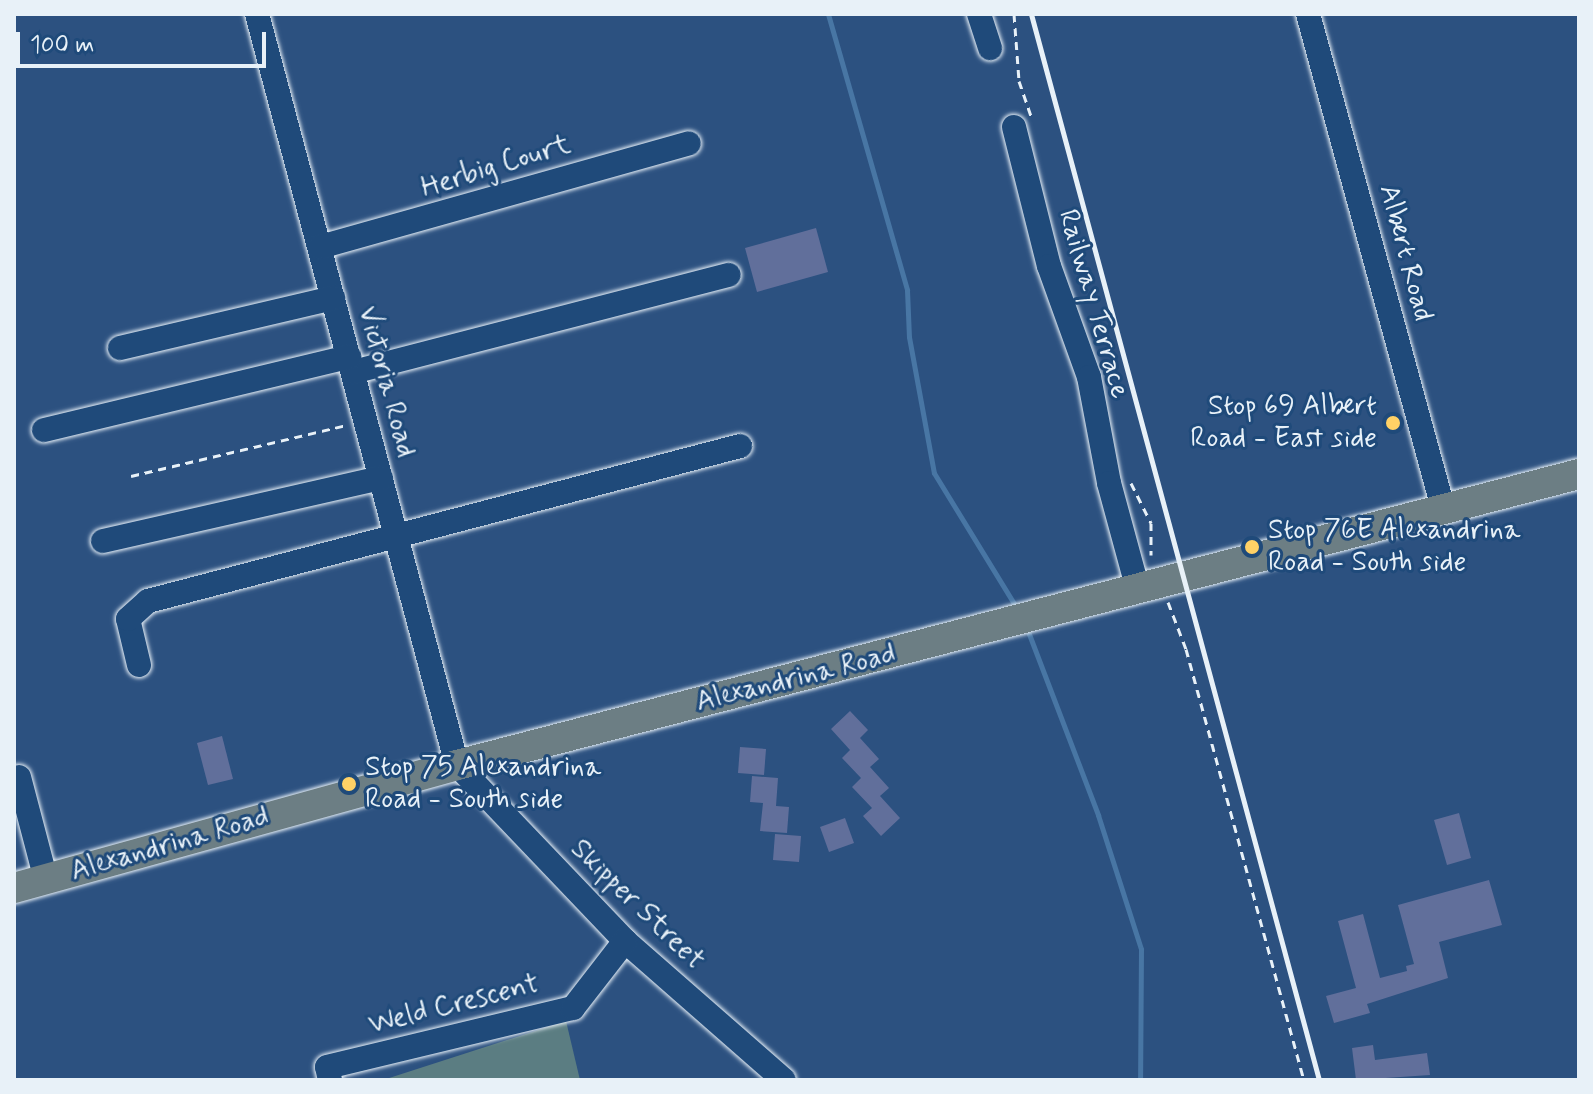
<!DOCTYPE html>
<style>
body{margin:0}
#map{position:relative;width:1593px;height:1094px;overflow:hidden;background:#2c5180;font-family:Mynerve,sans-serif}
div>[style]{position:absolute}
.green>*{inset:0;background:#5b7d82}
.stream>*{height:5px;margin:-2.5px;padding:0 2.5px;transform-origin:2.5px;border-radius:2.5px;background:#4876a4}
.building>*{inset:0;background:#616f9b}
.path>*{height:3px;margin-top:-1.5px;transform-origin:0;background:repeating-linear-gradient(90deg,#e8f1f8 0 8px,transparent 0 14px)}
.roads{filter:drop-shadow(0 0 2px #e8f1f8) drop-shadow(0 0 2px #e8f1f8)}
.minor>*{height:24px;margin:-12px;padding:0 12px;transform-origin:12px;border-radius:12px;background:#1f4a7a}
.major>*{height:30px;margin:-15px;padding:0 15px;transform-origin:15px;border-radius:15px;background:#6c7e84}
.rail>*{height:5px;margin:-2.5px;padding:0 2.5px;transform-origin:2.5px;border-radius:2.5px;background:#e8f1f8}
.dots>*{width:22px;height:22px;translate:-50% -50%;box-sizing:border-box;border:4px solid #1f4a7a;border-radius:50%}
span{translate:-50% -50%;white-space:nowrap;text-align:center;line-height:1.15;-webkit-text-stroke:6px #1f4a7a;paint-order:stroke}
.street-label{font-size:28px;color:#e8f1f8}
.poi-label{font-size:28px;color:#e8f1f8}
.right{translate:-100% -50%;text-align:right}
.left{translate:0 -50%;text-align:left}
.frame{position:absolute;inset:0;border:16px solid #e8f1f8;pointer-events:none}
.scale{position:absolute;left:16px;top:32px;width:250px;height:36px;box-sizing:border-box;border:4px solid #e8f1f8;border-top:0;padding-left:10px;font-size:24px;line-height:28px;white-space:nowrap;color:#e8f1f8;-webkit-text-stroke:6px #1f4a7a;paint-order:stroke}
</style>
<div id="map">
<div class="green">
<div style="clip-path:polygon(566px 1021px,580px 1080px,383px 1080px)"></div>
</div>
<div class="stream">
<div style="left:828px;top:14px;width:287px;rotate:74deg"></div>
<div style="left:907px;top:290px;width:47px;rotate:87.6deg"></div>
<div style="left:909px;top:337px;width:138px;rotate:79.6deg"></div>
<div style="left:934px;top:473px;width:157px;rotate:58.5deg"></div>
<div style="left:1029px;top:634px;width:194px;rotate:69.1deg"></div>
<div style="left:1098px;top:815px;width:141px;rotate:72.2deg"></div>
<div style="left:1141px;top:949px;width:131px;rotate:90.4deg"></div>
</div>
<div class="building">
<div style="clip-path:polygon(816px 228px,828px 272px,757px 292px,745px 248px)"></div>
<div style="clip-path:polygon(850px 711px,868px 730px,860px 738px,879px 759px,870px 767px,889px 788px,880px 796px,900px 818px,881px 836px,863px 816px,872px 808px,852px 787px,861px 778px,842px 758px,850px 750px,831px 729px)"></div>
<div style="clip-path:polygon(222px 736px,233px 779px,208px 785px,197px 743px)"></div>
<div style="clip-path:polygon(740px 747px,766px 749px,764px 775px,738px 773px)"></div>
<div style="clip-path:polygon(752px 776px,778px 778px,776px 806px,789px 807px,787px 833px,760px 831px,763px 803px,750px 802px)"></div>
<div style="clip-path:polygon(1459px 813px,1471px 858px,1447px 865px,1434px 820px)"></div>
<div style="clip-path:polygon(845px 818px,854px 843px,829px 852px,820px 827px)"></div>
<div style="clip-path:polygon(775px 834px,801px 836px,799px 862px,773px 860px)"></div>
<div style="clip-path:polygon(1489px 880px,1502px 925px,1439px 942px,1448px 978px,1367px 1004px,1370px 1013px,1334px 1023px,1326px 996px,1356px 988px,1338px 921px,1363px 914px,1380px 978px,1407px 971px,1406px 966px,1414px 964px,1398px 905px)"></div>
<div style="clip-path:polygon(1373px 1045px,1375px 1060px,1427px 1053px,1430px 1075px,1356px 1080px,1352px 1048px)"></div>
</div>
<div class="path">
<div style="left:1014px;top:14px;width:67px;rotate:85.7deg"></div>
<div style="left:1019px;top:81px;width:37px;rotate:71deg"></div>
<div style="left:131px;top:476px;width:221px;rotate:-13.3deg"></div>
<div style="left:1131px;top:483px;width:45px;rotate:63.4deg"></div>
<div style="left:1151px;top:523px;width:32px;rotate:90deg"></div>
<div style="left:1168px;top:602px;width:50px;rotate:69deg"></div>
<div style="left:1186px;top:649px;width:447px;rotate:74.7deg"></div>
</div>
<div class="roads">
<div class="minor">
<div style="left:257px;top:14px;width:777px;rotate:75.09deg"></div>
<div style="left:457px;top:765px;width:243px;rotate:46.3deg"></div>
<div style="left:625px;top:941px;width:211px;rotate:41.2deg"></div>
<div style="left:979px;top:14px;width:36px;rotate:72deg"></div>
<div style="left:1308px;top:14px;width:512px;rotate:74.72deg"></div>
<div style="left:1014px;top:127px;width:143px;rotate:75.9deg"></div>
<div style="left:1049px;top:266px;width:118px;rotate:70.2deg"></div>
<div style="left:1089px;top:377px;width:108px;rotate:79.3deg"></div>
<div style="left:1109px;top:483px;width:111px;rotate:74.8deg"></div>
<div style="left:320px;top:247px;width:383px;rotate:-15.7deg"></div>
<div style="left:120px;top:348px;width:219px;rotate:-13.2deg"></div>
<div style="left:353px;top:372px;width:388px;rotate:-14.5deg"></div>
<div style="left:44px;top:430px;width:314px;rotate:-13.5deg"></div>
<div style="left:103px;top:541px;width:285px;rotate:-12.8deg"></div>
<div style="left:139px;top:665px;width:47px;rotate:-103.4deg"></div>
<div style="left:128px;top:619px;width:27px;rotate:-42deg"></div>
<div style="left:148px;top:601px;width:612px;rotate:-14.67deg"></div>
<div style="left:19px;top:777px;width:106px;rotate:75.3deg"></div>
<div style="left:330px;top:1080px;width:13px;rotate:-103deg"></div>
<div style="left:327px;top:1067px;width:253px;rotate:-13.5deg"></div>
<div style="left:573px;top:1008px;width:85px;rotate:-52.2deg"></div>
</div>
<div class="major">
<div style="left:14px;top:888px;width:460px;rotate:-15.5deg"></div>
<div style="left:457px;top:765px;width:1159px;rotate:-14.54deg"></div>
</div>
</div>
<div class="rail">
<div style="left:1031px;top:14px;width:1104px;rotate:74.88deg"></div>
</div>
<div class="dots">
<div style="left:1393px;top:423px;background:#ffd166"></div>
<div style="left:1252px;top:547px;background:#ffd166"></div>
<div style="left:349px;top:784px;background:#ffd166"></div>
</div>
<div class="street-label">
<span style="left:496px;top:167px;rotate:-17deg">Herbig Court</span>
<span style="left:1405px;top:253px;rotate:75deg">Albert Road</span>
<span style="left:1093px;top:304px;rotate:74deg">Railway Terrace</span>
<span style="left:386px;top:382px;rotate:75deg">Victoria Road</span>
<span style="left:796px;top:679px;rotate:-14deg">Alexandrina Road</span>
<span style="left:170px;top:845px;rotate:-16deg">Alexandrina Road</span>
<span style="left:637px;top:905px;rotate:44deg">Skipper Street</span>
<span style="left:454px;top:1005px;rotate:-14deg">Weld Crescent</span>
</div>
<div class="poi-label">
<span class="right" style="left:1377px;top:423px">Stop 69 Albert<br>Road - East side</span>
<span class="left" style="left:1268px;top:547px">Stop 76E Alexandrina<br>Road - South side</span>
<span class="left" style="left:365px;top:784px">Stop 75 Alexandrina<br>Road - South side</span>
</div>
<div class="frame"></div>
<div class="scale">100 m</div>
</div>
